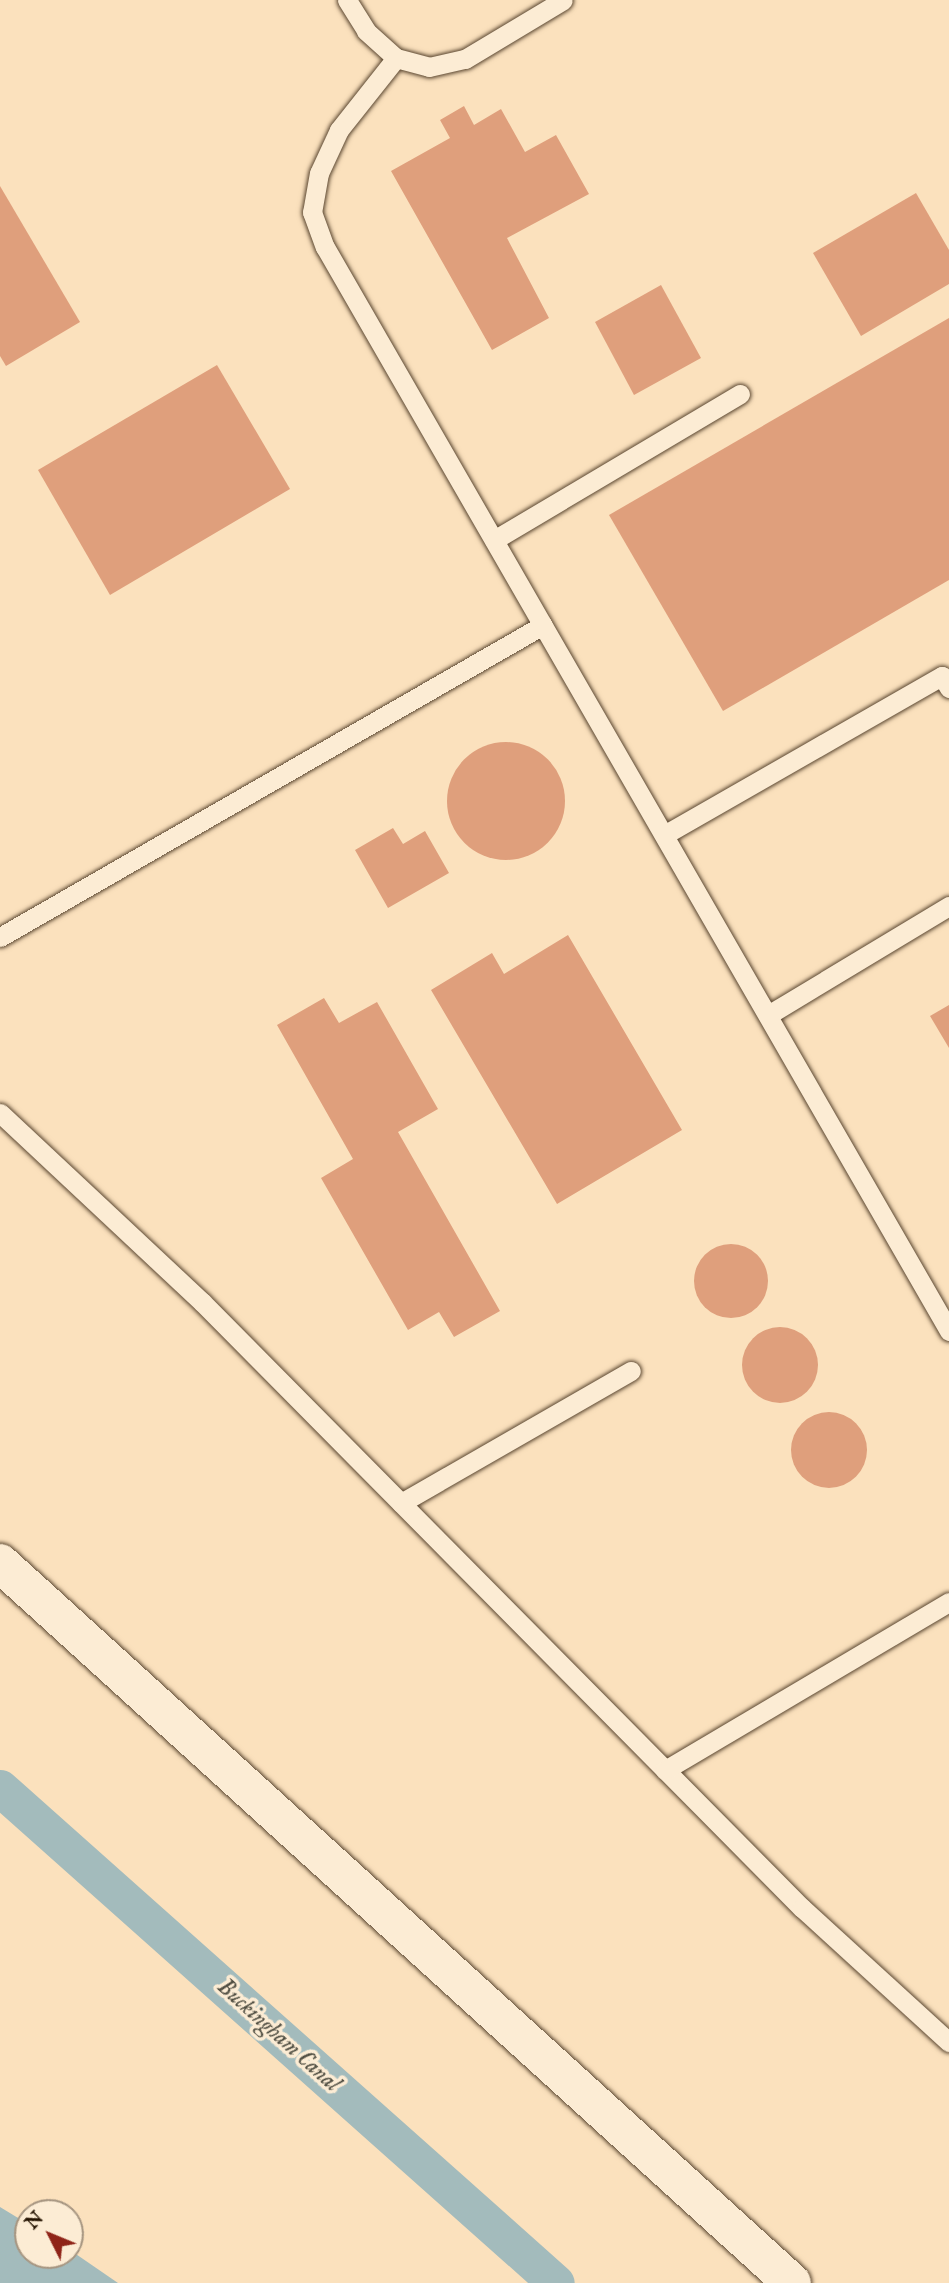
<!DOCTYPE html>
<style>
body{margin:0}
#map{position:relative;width:949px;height:2283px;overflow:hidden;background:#fbe1bd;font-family:"IM FELL English",serif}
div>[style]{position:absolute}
.water>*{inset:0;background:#a3bbbc}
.canal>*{height:37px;margin:-18.5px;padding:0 18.5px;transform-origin:18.5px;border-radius:18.5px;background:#a3bbbc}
.building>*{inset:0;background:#df9f7c}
.round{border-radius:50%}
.roads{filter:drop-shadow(0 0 2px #5a4630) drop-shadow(0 0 2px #5a4630)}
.lane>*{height:19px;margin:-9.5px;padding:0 9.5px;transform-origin:9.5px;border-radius:9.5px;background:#fcecd4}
.secondary>*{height:38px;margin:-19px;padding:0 19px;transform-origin:19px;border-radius:19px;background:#fcecd4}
span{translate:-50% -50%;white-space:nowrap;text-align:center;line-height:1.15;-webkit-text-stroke:7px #fcecd4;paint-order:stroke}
.water-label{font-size:23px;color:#504e42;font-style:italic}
.north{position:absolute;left:14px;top:2199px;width:70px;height:70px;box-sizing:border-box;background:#fcecd4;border:2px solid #a69580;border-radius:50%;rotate:313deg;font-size:19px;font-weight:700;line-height:28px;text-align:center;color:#241301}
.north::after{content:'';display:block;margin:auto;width:24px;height:32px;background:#8f2418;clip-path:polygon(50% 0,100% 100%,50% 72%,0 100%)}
</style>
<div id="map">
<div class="water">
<div style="clip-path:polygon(0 2207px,28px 2224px,28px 2255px,70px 2255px,70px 2250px,118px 2283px,0 2283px)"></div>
</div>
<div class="canal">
<div style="left:0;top:1788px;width:744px;rotate:41.68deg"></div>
</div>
<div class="building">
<div style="clip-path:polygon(464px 106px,474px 125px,501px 109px,525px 152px,556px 135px,589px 194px,507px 238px,549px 318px,492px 350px,391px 171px,450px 138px,440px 120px)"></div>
<div style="clip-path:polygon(0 186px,80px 322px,6px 366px,0 356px)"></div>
<div style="clip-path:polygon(916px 193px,949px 250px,949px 284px,861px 336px,813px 253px)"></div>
<div style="clip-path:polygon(661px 285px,701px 358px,634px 395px,595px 322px)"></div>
<div style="clip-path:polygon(949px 318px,949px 580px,723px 711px,609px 515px)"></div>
<div style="clip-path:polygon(217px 365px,290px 489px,110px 595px,38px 470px)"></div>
<div class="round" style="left:447px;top:742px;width:118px;height:118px"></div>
<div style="clip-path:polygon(393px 828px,403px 844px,425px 831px,449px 873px,388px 908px,355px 850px)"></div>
<div style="clip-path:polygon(568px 935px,682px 1130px,557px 1204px,431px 990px,492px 953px,504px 974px)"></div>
<div style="clip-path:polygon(324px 998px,339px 1023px,377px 1002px,438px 1109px,398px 1132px,500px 1311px,454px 1337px,439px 1312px,408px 1330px,321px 1178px,353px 1159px,277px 1025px)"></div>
<div style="clip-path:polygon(949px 1005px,949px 1048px,930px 1016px)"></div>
<div class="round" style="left:694px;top:1244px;width:74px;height:74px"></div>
<div class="round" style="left:742px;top:1327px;width:76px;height:76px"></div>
<div class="round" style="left:791px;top:1412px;width:76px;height:76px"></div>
</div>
<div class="roads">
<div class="lane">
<div style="left:347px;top:0;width:36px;rotate:58deg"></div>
<div style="left:366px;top:31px;width:40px;rotate:42deg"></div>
<div style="left:396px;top:58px;width:34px;rotate:15deg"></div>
<div style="left:429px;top:67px;width:37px;rotate:-13deg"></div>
<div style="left:465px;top:59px;width:114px;rotate:-31deg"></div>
<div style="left:396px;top:58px;width:92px;rotate:128.4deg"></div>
<div style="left:339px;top:130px;width:47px;rotate:114.9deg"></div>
<div style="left:319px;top:173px;width:40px;rotate:100deg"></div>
<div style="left:312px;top:212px;width:37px;rotate:70deg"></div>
<div style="left:325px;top:247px;width:1251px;rotate:60.07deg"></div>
<div style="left:494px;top:540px;width:286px;rotate:-30.7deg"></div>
<div style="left:664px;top:835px;width:320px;rotate:-29.8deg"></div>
<div style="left:942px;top:676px;width:14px;rotate:60deg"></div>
<div style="left:0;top:937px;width:626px;rotate:-29.88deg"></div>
<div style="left:768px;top:1015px;width:211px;rotate:-31.1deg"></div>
<div style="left:0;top:1113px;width:277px;rotate:43.1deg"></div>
<div style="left:202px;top:1302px;width:853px;rotate:45.29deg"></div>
<div style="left:802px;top:1908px;width:199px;rotate:42.4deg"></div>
<div style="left:401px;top:1503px;width:265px;rotate:-29.9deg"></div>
<div style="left:665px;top:1770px;width:330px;rotate:-30.6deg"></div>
</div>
<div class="secondary">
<div style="left:0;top:1563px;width:1070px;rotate:42.27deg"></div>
</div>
</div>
<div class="water-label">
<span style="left:278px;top:2036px;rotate:42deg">Buckingham Canal</span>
</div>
<div class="north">N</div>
</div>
